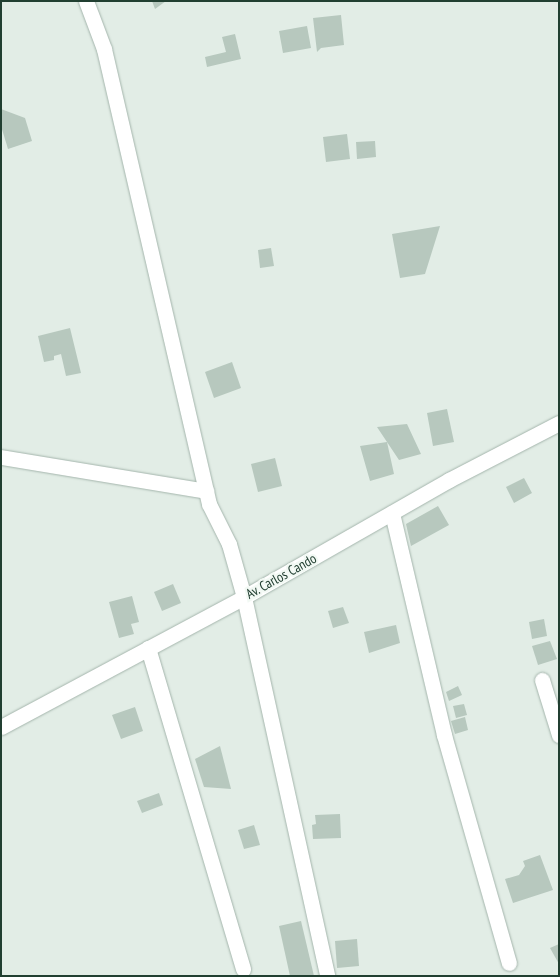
<!DOCTYPE html>
<style>
body{margin:0}
#map{position:relative;width:560px;height:977px;overflow:hidden;background:#e2ede6;font-family:"PT Sans Narrow",sans-serif}
div>[style]{position:absolute}
.building>*{inset:0;background:#b7c8be}
.roads{filter:drop-shadow(0 0 1px #a4b5ac) drop-shadow(0 0 1px #a4b5ac)}
.minor>*{height:15px;margin:-7.5px;padding:0 7.5px;transform-origin:7.5px;border-radius:7.5px;background:#fff}
span{translate:-50% -50%;white-space:nowrap;text-align:center;line-height:1.15;-webkit-text-stroke:4.5px #f2f9f4;paint-order:stroke}
.street-label{font-size:14px;color:#213f31}
.frame{position:absolute;inset:0;border:2px solid #213f31;pointer-events:none}
</style>
<div id="map">
<div class="building">
<div style="clip-path:polygon(152px 1px,166px 1px,155px 9px)"></div>
<div style="clip-path:polygon(341px 15px,344px 45px,321px 48px,317px 52px,313px 18px)"></div>
<div style="clip-path:polygon(307px 26px,311px 48px,283px 53px,279px 31px)"></div>
<div style="clip-path:polygon(235px 34px,241px 59px,207px 67px,205px 57px,226px 52px,222px 37px)"></div>
<div style="clip-path:polygon(1px 109px,25px 118px,32px 141px,8px 149px,1px 126px)"></div>
<div style="clip-path:polygon(347px 134px,350px 159px,326px 162px,323px 137px)"></div>
<div style="clip-path:polygon(375px 141px,376px 157px,357px 159px,356px 142px)"></div>
<div style="clip-path:polygon(440px 226px,425px 274px,400px 278px,392px 234px)"></div>
<div style="clip-path:polygon(271px 248px,274px 266px,260px 268px,258px 250px)"></div>
<div style="clip-path:polygon(70px 328px,81px 373px,66px 376px,61px 354px,54px 356px,54px 360px,44px 362px,38px 336px)"></div>
<div style="clip-path:polygon(232px 362px,241px 388px,214px 398px,205px 372px)"></div>
<div style="clip-path:polygon(447px 409px,454px 442px,433px 446px,427px 413px)"></div>
<div style="clip-path:polygon(407px 424px,421px 454px,399px 460px,387px 442px,394px 474px,370px 481px,360px 446px,387px 442px,377px 427px)"></div>
<div style="clip-path:polygon(275px 458px,282px 486px,258px 492px,251px 464px)"></div>
<div style="clip-path:polygon(524px 478px,532px 493px,514px 503px,506px 487px)"></div>
<div style="clip-path:polygon(438px 506px,449px 525px,411px 546px,406px 524px)"></div>
<div style="clip-path:polygon(173px 584px,181px 603px,162px 611px,154px 592px)"></div>
<div style="clip-path:polygon(132px 596px,139px 622px,131px 624px,134px 634px,119px 638px,109px 602px)"></div>
<div style="clip-path:polygon(343px 607px,349px 623px,333px 628px,328px 611px)"></div>
<div style="clip-path:polygon(544px 619px,547px 636px,532px 639px,529px 622px)"></div>
<div style="clip-path:polygon(396px 625px,400px 643px,369px 653px,364px 632px)"></div>
<div style="clip-path:polygon(550px 641px,557px 659px,538px 665px,532px 646px)"></div>
<div style="clip-path:polygon(458px 686px,462px 695px,449px 701px,446px 692px)"></div>
<div style="clip-path:polygon(464px 704px,467px 715px,456px 718px,453px 706px)"></div>
<div style="clip-path:polygon(135px 707px,143px 731px,121px 739px,112px 715px)"></div>
<div style="clip-path:polygon(465px 717px,468px 730px,455px 734px,451px 721px)"></div>
<div style="clip-path:polygon(220px 746px,231px 789px,204px 787px,195px 759px)"></div>
<div style="clip-path:polygon(159px 793px,163px 805px,142px 813px,137px 801px)"></div>
<div style="clip-path:polygon(340px 814px,341px 838px,313px 839px,312px 825px,316px 824px,315px 815px)"></div>
<div style="clip-path:polygon(254px 825px,260px 845px,244px 849px,238px 830px)"></div>
<div style="clip-path:polygon(540px 855px,553px 890px,513px 903px,505px 879px,519px 875px,525px 866px,523px 861px)"></div>
<div style="clip-path:polygon(301px 921px,314px 976px,290px 976px,279px 926px)"></div>
<div style="clip-path:polygon(357px 939px,359px 966px,337px 968px,335px 941px)"></div>
<div style="clip-path:polygon(559px 944px,559px 964px,550px 948px)"></div>
</div>
<div class="roads">
<div class="minor">
<div style="left:86px;top:1px;width:51px;rotate:69.4deg"></div>
<div style="left:104px;top:49px;width:467px;rotate:77deg"></div>
<div style="left:209px;top:504px;width:45px;rotate:63.4deg"></div>
<div style="left:229px;top:544px;width:55px;rotate:74.2deg"></div>
<div style="left:244px;top:597px;width:388px;rotate:77.6deg"></div>
<div style="left:1px;top:457px;width:208px;rotate:9.4deg"></div>
<div style="left:392px;top:513px;width:228px;rotate:76.8deg"></div>
<div style="left:444px;top:735px;width:237px;rotate:74.1deg"></div>
<div style="left:148px;top:648px;width:335px;rotate:73.5deg"></div>
<div style="left:542px;top:680px;width:58px;rotate:72.8deg"></div>
<div style="left:1px;top:727px;width:276px;rotate:-28.1deg"></div>
<div style="left:244px;top:597px;width:236px;rotate:-29.7deg"></div>
<div style="left:449px;top:480px;width:124px;rotate:-27.4deg"></div>
</div>
</div>
<div class="street-label">
<span style="left:281px;top:576px;rotate:-29deg">Av. Carlos Cando</span>
</div>
<div class="frame"></div>
</div>
